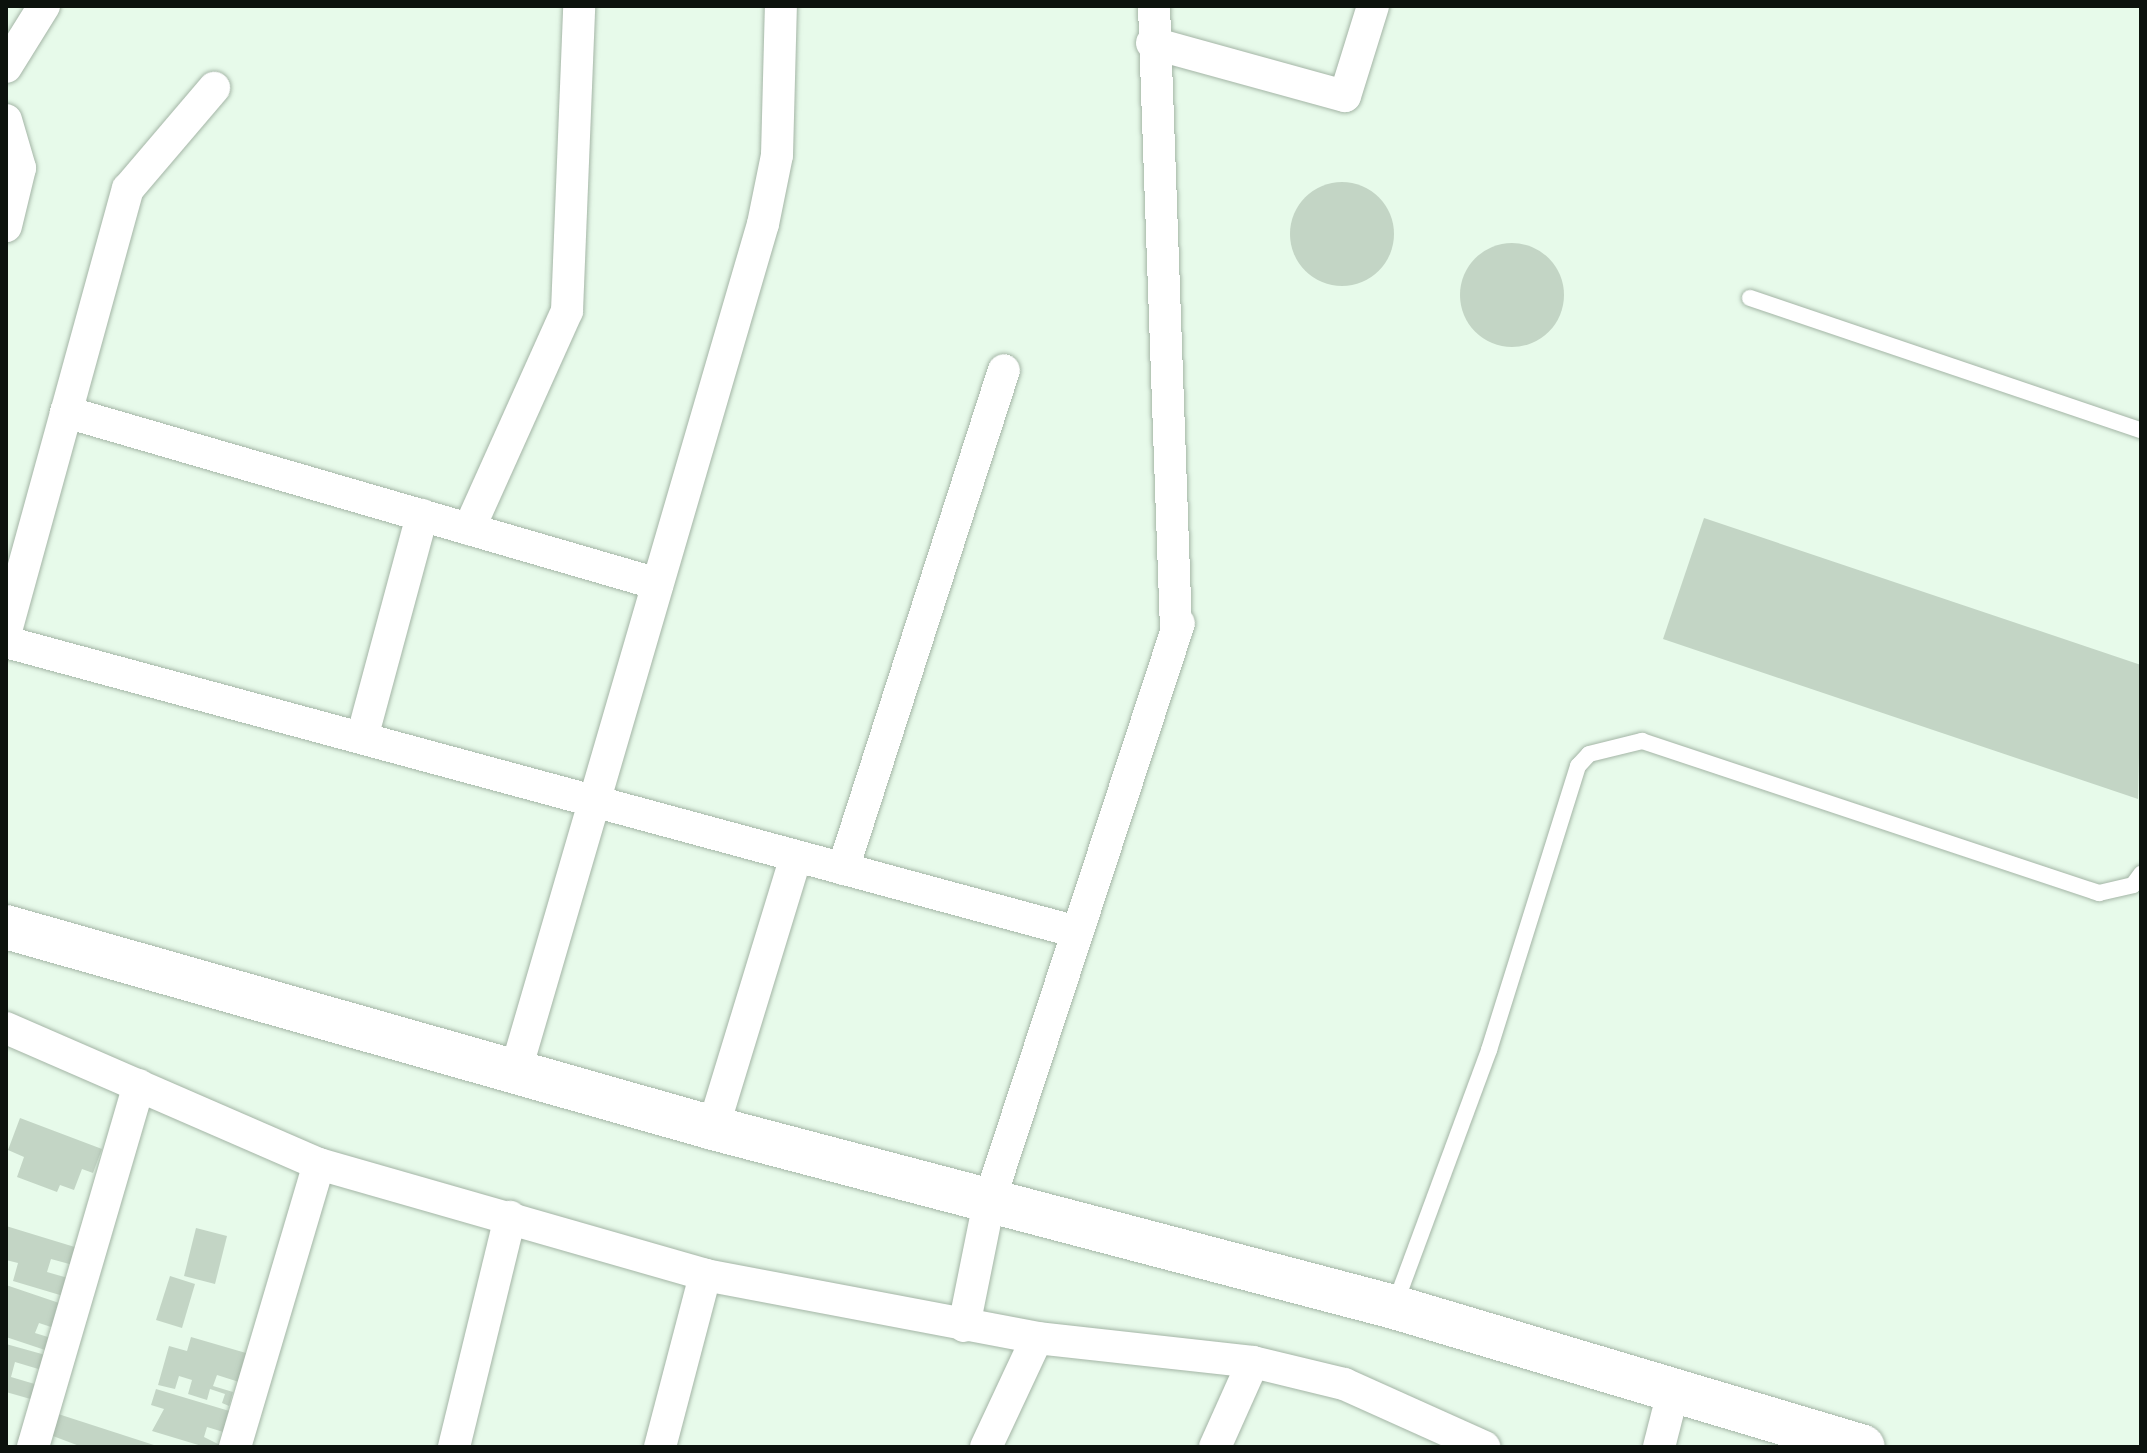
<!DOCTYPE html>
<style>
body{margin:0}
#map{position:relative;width:2147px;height:1453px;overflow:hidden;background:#e7faea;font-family:"Fira Sans",sans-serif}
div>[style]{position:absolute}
.building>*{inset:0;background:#c3d5c5}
.round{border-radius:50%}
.roads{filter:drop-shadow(0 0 2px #a4b5a6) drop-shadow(0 0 2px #a4b5a6)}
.lane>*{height:16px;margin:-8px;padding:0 8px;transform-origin:8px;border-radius:8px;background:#fff}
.street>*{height:32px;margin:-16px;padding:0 16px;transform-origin:16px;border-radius:16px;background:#fff}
.secondary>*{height:44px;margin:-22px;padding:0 22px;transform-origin:22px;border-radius:22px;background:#fff}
span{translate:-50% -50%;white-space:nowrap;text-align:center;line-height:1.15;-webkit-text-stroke:7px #e7faea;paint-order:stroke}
.frame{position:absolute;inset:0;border:8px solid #0c120d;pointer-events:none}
</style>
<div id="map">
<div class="building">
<div class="round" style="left:1290px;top:182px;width:104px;height:104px"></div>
<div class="round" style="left:1460px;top:243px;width:104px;height:104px"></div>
<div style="clip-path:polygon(1704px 518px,2141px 665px,2138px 799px,1663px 639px)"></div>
<div style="clip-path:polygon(20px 1118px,102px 1149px,93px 1173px,82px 1169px,74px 1190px,60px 1185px,57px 1192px,17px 1177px,24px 1157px,8px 1150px)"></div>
<div style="clip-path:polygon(6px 1226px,78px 1248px,73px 1265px,51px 1259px,47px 1272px,75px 1280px,70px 1298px,13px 1281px,18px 1263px,6px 1260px)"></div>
<div style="clip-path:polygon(196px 1228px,227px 1236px,215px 1284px,184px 1276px)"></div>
<div style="clip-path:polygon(170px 1276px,195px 1284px,182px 1328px,156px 1320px)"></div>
<div style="clip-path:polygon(6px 1285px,68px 1306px,60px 1330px,39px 1323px,35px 1333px,61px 1341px,57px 1354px,6px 1337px)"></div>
<div style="clip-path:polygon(191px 1337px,246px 1353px,239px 1382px,217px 1375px,213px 1386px,233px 1392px,229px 1406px,222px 1403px,225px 1394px,210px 1389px,207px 1400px,188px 1394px,192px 1380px,179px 1376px,175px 1389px,158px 1385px,169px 1346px,187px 1351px)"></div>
<div style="clip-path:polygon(6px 1344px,49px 1356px,45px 1371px,15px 1362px,11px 1377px,38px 1385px,34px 1400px,6px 1392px)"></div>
<div style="clip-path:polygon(156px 1389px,236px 1413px,230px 1434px,207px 1427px,204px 1437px,224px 1447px,205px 1447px,152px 1431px,164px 1409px,151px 1405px)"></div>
<div style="clip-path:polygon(52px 1412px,157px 1446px,157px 1447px,82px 1447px,45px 1433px)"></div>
</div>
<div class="roads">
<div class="lane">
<div style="left:1750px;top:298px;width:413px;rotate:18.7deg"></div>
<div style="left:1394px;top:1307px;width:274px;rotate:-69.7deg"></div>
<div style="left:1489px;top:1050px;width:298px;rotate:-72.6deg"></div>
<div style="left:1578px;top:766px;width:16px;rotate:-47deg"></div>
<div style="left:1589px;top:754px;width:55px;rotate:-13.8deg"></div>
<div style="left:1642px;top:741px;width:482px;rotate:18.4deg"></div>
<div style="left:2099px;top:893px;width:35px;rotate:-13deg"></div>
<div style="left:2133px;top:885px;width:14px;rotate:-54deg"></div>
</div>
<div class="street">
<div style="left:1154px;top:6px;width:625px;rotate:87.98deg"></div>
<div style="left:1152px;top:43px;width:200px;rotate:15.4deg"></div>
<div style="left:1345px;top:96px;width:94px;rotate:-72.7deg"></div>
<div style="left:6px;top:67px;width:72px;rotate:-58.1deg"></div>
<div style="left:6px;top:120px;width:50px;rotate:73.7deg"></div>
<div style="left:20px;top:168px;width:60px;rotate:103.6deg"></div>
<div style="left:66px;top:412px;width:616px;rotate:16.2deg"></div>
<div style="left:469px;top:529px;width:239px;rotate:-65.8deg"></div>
<div style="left:567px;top:311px;width:305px;rotate:-87.7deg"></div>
<div style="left:6px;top:631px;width:459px;rotate:-74.6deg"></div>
<div style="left:128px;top:189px;width:133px;rotate:-49.6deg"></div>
<div style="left:6px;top:642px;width:1110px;rotate:15.15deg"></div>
<div style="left:362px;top:738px;width:231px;rotate:-74.9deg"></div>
<div style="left:843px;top:869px;width:524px;rotate:-72.12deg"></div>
<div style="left:6px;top:1028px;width:341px;rotate:23.5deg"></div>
<div style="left:319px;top:1164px;width:402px;rotate:16deg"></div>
<div style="left:705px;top:1275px;width:338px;rotate:10.7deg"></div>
<div style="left:1037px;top:1338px;width:217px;rotate:6.3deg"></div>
<div style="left:1253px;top:1362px;width:94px;rotate:13.6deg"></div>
<div style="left:1344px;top:1384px;width:154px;rotate:24.2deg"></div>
<div style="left:515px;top:1073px;width:884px;rotate:-73.72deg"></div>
<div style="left:763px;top:224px;width:70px;rotate:-78.5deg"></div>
<div style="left:777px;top:155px;width:149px;rotate:-88.5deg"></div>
<div style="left:713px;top:1128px;width:284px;rotate:-73deg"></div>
<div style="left:964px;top:1326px;width:126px;rotate:-78.6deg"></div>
<div style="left:989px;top:1202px;width:609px;rotate:-71.83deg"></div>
<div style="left:33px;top:1447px;width:377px;rotate:-73.7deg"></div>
<div style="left:235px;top:1447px;width:295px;rotate:-73.5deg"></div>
<div style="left:454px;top:1447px;width:237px;rotate:-76.3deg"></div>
<div style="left:660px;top:1447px;width:178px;rotate:-75.3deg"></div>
<div style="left:986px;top:1447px;width:120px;rotate:-64.9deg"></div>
<div style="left:1215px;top:1447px;width:93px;rotate:-65.9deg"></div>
<div style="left:1659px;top:1447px;width:57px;rotate:-75.7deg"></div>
</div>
<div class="secondary">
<div style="left:6px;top:927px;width:735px;rotate:15.87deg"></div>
<div style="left:713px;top:1128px;width:704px;rotate:14.73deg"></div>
<div style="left:1394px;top:1307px;width:489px;rotate:16.6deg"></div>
</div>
</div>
<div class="frame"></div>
</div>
